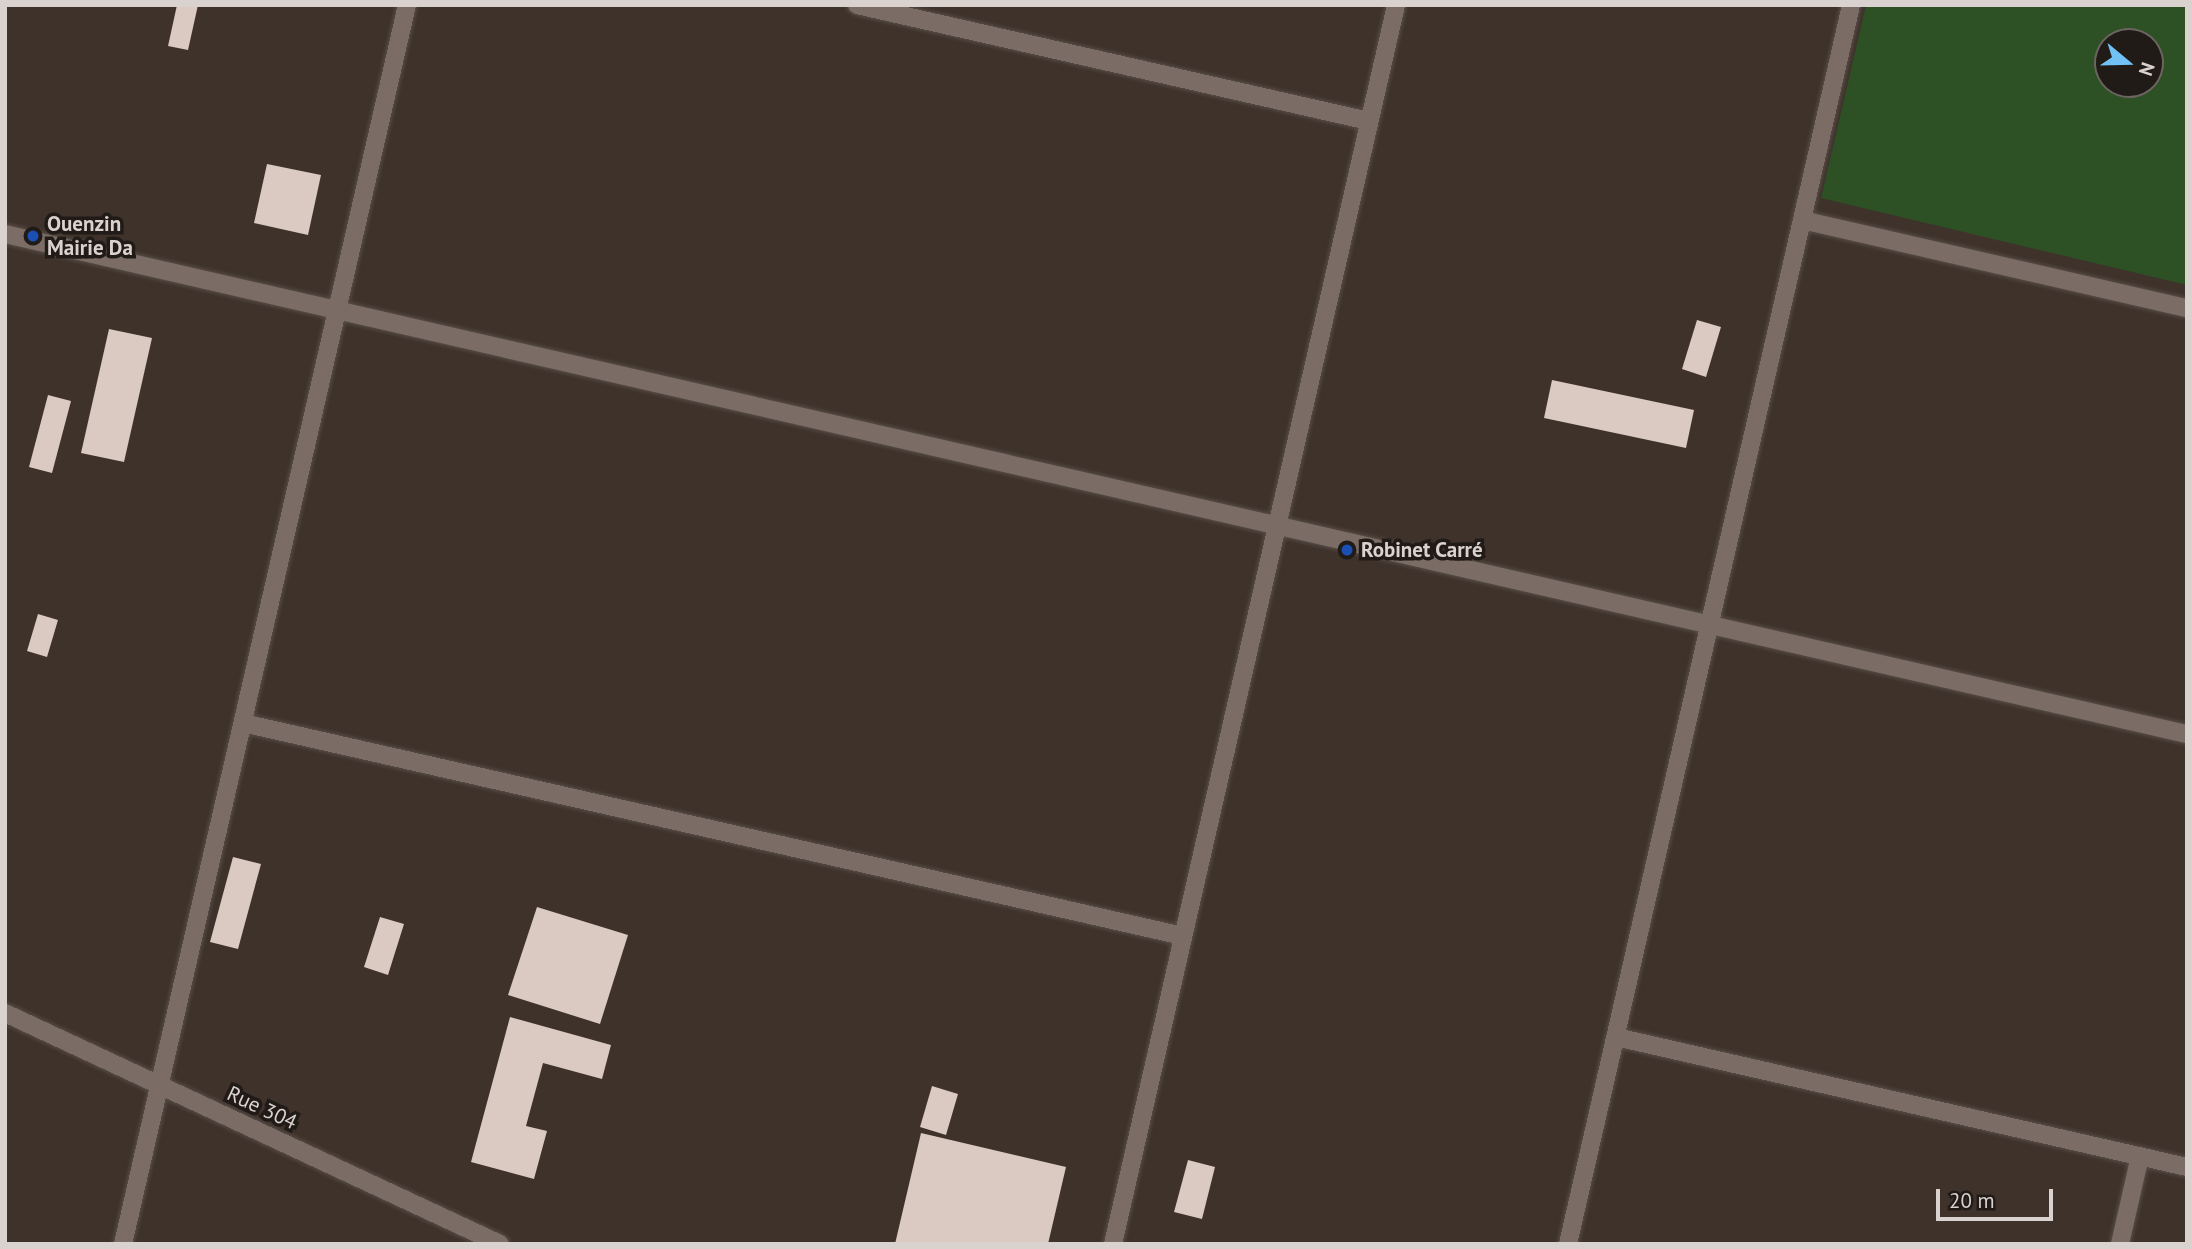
<!DOCTYPE html>
<meta charset="utf-8">
<style>
body{margin:0}
#map{position:relative;width:2192px;height:1249px;overflow:hidden;background:#3e322b;font-family:"PT Sans",sans-serif}
div>[style]{position:absolute}
.green>*{inset:0;background:#2d5024}
.building>*{inset:0;background:#dacac1}
.roads{filter:drop-shadow(0 0 2px #584e47) drop-shadow(0 0 2px #584e47)}
.minor>*{height:18px;margin:-9px;padding:0 9px;transform-origin:9px;border-radius:9px;background:#7b6d65}
.dots>*{width:19px;height:19px;translate:-50% -50%;box-sizing:border-box;border:4px solid #211b18;border-radius:50%}
span{translate:-50% -50%;white-space:nowrap;text-align:center;line-height:1.15;-webkit-text-stroke:7px #211b18;paint-order:stroke}
.poi-label{font-size:21px;color:#dad2ce;font-weight:700}
.left{translate:0 -50%;text-align:left}
.street-label{font-size:21px;color:#dad2ce}
.frame{position:absolute;inset:0;border:7px solid #dad2ce;pointer-events:none}
.north{position:absolute;left:2094px;top:28px;width:70px;height:70px;box-sizing:border-box;background:#211b18;border:2px solid #6b6461;border-radius:50%;rotate:109deg;font-size:19px;font-weight:700;line-height:28px;text-align:center;color:#dad2ce}
.north::after{content:'';display:block;margin:auto;width:24px;height:32px;background:#72c1f5;clip-path:polygon(50% 0,100% 100%,50% 72%,0 100%)}
.scale{position:absolute;left:1936px;top:1189px;width:117px;height:32px;box-sizing:border-box;border:4px solid #dad2ce;border-top:0;padding-left:9px;font-size:21px;line-height:24px;white-space:nowrap;color:#dad2ce;-webkit-text-stroke:5px #211b18;paint-order:stroke}
</style>
<div id="map">
<div class="green">
<div style="clip-path:polygon(evenodd,1866px 5px,2187px 5px,2187px 285px,1821px 198px,1866px 5px,2108px 42px,2150px 42px,2150px 84px,2108px 84px,2108px 42px)"></div>
</div>
<div class="building">
<div style="clip-path:polygon(177px 5px,198px 5px,188px 50px,168px 46px)"></div>
<div style="clip-path:polygon(267px 164px,321px 175px,308px 235px,254px 223px)"></div>
<div style="clip-path:polygon(1697px 320px,1721px 327px,1706px 377px,1682px 369px)"></div>
<div style="clip-path:polygon(109px 329px,152px 338px,124px 462px,81px 453px)"></div>
<div style="clip-path:polygon(1552px 380px,1694px 410px,1686px 448px,1544px 418px)"></div>
<div style="clip-path:polygon(48px 395px,71px 401px,52px 473px,29px 467px)"></div>
<div style="clip-path:polygon(38px 614px,58px 620px,47px 657px,27px 651px)"></div>
<div style="clip-path:polygon(233px 857px,261px 864px,238px 949px,210px 942px)"></div>
<div style="clip-path:polygon(537px 907px,628px 935px,600px 1024px,508px 995px)"></div>
<div style="clip-path:polygon(380px 917px,404px 924px,388px 975px,364px 967px)"></div>
<div style="clip-path:polygon(510px 1017px,611px 1045px,602px 1079px,543px 1063px,526px 1126px,547px 1131px,534px 1179px,471px 1162px)"></div>
<div style="clip-path:polygon(932px 1086px,958px 1094px,946px 1135px,920px 1127px)"></div>
<div style="clip-path:polygon(921px 1133px,1066px 1167px,1048px 1244px,895px 1244px)"></div>
<div style="clip-path:polygon(1188px 1160px,1215px 1167px,1202px 1219px,1174px 1212px)"></div>
</div>
<div class="roads">
<div class="minor">
<div style="left:857px;top:5px;width:525px;rotate:12.77deg"></div>
<div style="left:1802px;top:220px;width:395px;rotate:12.9deg"></div>
<div style="left:5px;top:234px;width:2239px;rotate:12.91deg"></div>
<div style="left:243px;top:723px;width:964px;rotate:12.77deg"></div>
<div style="left:5px;top:1013px;width:546px;rotate:25.02deg"></div>
<div style="left:1616px;top:1037px;width:586px;rotate:12.83deg"></div>
<div style="left:123px;top:1244px;width:1271px;rotate:-77.09deg"></div>
<div style="left:1113px;top:1244px;width:1271px;rotate:-77.13deg"></div>
<div style="left:1568px;top:1244px;width:1271px;rotate:-77.13deg"></div>
<div style="left:2120px;top:1244px;width:90px;rotate:-77.2deg"></div>
</div>
</div>
<div class="dots">
<div style="left:33px;top:236px;background:#1a4fb4"></div>
<div style="left:1347px;top:550px;background:#1a4fb4"></div>
</div>
<div class="poi-label">
<span class="left" style="left:47px;top:236px">Ouenzin<br>Mairie Da</span>
<span class="left" style="left:1361px;top:550px">Robinet Carré</span>
</div>
<div class="street-label">
<span style="left:262px;top:1108px;rotate:25deg">Rue 304</span>
</div>
<div class="frame"></div>
<div class="north">N</div>
<div class="scale">20 m</div>
</div>
